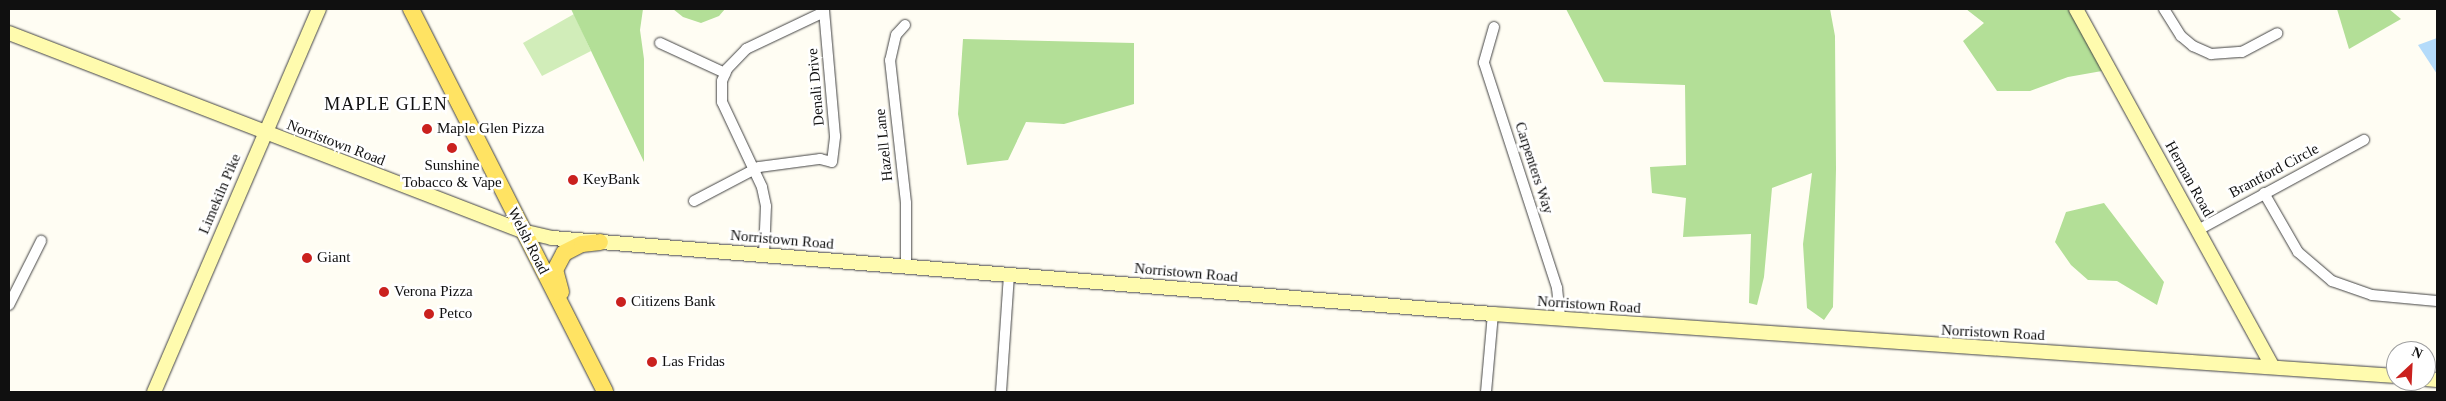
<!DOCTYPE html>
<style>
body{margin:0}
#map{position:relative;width:2446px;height:401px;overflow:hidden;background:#fffdf3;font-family:Georgia,serif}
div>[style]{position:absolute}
.green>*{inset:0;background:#d1edb9}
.forest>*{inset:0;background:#b3df97}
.water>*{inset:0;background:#b4dbfa}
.roads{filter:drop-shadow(0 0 1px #434343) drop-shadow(0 0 1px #434343)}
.street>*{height:10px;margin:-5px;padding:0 5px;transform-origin:5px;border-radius:5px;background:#fff}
.secondary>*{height:14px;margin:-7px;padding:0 7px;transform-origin:7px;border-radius:7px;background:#fffbae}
.primary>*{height:16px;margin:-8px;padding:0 8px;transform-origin:8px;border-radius:8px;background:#ffe363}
.dots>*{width:14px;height:14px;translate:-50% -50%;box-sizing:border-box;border:2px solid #fff;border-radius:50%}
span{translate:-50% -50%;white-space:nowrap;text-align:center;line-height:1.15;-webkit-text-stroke:5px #fff;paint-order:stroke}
.street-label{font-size:15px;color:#101010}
.poi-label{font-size:15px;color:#101010}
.left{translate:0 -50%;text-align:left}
.quarter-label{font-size:18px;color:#101010;letter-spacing:1px}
.frame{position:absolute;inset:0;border:10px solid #101010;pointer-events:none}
.north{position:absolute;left:2386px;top:341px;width:50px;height:50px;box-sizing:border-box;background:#fff;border:1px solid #9f9f9f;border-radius:50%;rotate:25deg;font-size:14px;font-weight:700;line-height:20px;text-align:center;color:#101010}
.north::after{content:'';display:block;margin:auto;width:18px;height:22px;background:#ca211e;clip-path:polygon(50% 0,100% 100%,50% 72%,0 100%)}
</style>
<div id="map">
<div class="green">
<div style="clip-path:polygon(574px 14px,591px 51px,542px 76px,523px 43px)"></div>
</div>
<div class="forest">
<div style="clip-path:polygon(571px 9px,643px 9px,640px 30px,644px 59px,644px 162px)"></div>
<div style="clip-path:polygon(673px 9px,725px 9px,719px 16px,701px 23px,683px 17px)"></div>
<div style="clip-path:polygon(1566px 9px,1830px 9px,1835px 36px,1836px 169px,1833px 307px,1824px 320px,1807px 308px,1803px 244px,1812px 173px,1772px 188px,1764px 277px,1757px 305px,1749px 303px,1751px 234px,1683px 237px,1686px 198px,1652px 193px,1650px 167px,1686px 165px,1685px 85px,1604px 82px)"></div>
<div style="clip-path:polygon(1966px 9px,2069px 9px,2102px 71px,2068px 77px,2030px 91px,1997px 91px,1963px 41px,1984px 23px)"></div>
<div style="clip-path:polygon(2337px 9px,2389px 9px,2401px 19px,2349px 49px)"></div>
<div style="clip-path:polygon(963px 39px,1134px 43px,1134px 104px,1064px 124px,1026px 122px,1008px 160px,967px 165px,958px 114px)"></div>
<div style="clip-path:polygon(2104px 203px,2164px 282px,2157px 305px,2117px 281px,2088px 280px,2071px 265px,2055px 242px,2066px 212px)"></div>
</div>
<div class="water">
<div style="clip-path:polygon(2437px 38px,2437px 74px,2418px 45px)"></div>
</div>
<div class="roads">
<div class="street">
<div style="left:2164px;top:9px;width:32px;rotate:58deg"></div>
<div style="left:2181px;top:36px;width:16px;rotate:40deg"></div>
<div style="left:2193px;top:46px;width:20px;rotate:24deg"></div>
<div style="left:2211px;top:54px;width:31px;rotate:-4deg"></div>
<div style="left:2242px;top:52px;width:40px;rotate:-28deg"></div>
<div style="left:905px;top:25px;width:13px;rotate:132deg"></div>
<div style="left:896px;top:35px;width:26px;rotate:103deg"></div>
<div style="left:890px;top:60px;width:144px;rotate:83.6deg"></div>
<div style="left:906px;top:203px;width:64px;rotate:90deg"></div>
<div style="left:1494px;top:27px;width:37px;rotate:106deg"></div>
<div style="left:1484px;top:63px;width:237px;rotate:72deg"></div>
<div style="left:1557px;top:288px;width:30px;rotate:84deg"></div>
<div style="left:660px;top:43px;width:72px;rotate:24.8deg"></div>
<div style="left:2264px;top:193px;width:68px;rotate:60deg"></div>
<div style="left:2298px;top:252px;width:45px;rotate:40.5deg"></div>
<div style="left:2332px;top:281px;width:42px;rotate:19.3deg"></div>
<div style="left:2372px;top:295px;width:65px;rotate:5.3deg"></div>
<div style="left:694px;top:201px;width:73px;rotate:-27.6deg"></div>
<div style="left:759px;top:167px;width:62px;rotate:-7.5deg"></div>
<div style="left:820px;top:159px;width:12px;rotate:14deg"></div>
<div style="left:832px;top:162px;width:26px;rotate:-83deg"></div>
<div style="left:835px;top:136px;width:127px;rotate:-95deg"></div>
<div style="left:2198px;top:230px;width:189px;rotate:-28.5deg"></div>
<div style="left:764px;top:255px;width:49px;rotate:-87.7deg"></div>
<div style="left:766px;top:206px;width:19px;rotate:-102deg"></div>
<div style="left:762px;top:187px;width:94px;rotate:-115.2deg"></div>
<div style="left:722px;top:102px;width:21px;rotate:-90deg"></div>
<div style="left:722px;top:81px;width:13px;rotate:-67deg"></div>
<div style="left:727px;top:69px;width:28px;rotate:-46deg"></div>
<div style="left:746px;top:49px;width:86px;rotate:-25.4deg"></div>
<div style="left:9px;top:305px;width:72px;rotate:-63.4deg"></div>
<div style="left:1001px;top:392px;width:117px;rotate:-86.1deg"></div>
<div style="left:1486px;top:392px;width:78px;rotate:-84.9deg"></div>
</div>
<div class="secondary">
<div style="left:2076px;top:9px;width:407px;rotate:61.2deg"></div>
<div style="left:9px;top:33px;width:550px;rotate:21.1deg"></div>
<div style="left:522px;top:231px;width:31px;rotate:13deg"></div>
<div style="left:552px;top:238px;width:944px;rotate:4.62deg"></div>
<div style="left:1493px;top:314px;width:905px;rotate:3.93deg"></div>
<div style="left:2426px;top:379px;width:11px;rotate:5deg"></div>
<div style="left:154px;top:392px;width:417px;rotate:-66.7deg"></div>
</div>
<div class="primary">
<div style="left:411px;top:9px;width:429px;rotate:63.1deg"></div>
<div style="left:561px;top:292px;width:23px;rotate:-105deg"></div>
<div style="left:555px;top:270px;width:19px;rotate:-62deg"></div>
<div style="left:564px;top:253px;width:20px;rotate:-27deg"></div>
<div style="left:582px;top:244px;width:18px;rotate:-6deg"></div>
</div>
</div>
<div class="dots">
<div style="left:427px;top:129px;background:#ca211e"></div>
<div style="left:452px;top:148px;background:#ca211e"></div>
<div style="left:573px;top:180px;background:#ca211e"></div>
<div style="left:307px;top:258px;background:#ca211e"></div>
<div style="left:384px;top:292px;background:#ca211e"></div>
<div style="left:621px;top:302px;background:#ca211e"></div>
<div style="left:429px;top:314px;background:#ca211e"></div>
<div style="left:652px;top:362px;background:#ca211e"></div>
</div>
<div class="street-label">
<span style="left:816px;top:87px;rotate:-95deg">Denali Drive</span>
<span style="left:336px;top:143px;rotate:21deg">Norristown Road</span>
<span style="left:884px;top:145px;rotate:-96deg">Hazell Lane</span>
<span style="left:1534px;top:168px;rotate:72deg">Carpenters Way</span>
<span style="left:2274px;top:171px;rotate:-28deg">Brantford Circle</span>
<span style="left:2189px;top:179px;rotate:61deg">Herman Road</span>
<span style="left:220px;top:194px;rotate:-67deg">Limekiln Pike</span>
<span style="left:782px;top:240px;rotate:5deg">Norristown Road</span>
<span style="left:528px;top:241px;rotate:63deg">Welsh Road</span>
<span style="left:1186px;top:273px;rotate:5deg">Norristown Road</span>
<span style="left:1589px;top:305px;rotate:4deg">Norristown Road</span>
<span style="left:1993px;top:333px;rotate:3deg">Norristown Road</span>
</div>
<div class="poi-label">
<span class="left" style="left:437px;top:129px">Maple Glen Pizza</span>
<span style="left:452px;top:174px">Sunshine<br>Tobacco &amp; Vape</span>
<span class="left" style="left:583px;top:180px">KeyBank</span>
<span class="left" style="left:317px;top:258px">Giant</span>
<span class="left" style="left:394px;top:292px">Verona Pizza</span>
<span class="left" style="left:631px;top:302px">Citizens Bank</span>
<span class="left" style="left:439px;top:314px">Petco</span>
<span class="left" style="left:662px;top:362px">Las Fridas</span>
</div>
<div class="quarter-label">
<span style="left:386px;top:104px">MAPLE GLEN</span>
</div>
<div class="frame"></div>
<div class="north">N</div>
</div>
